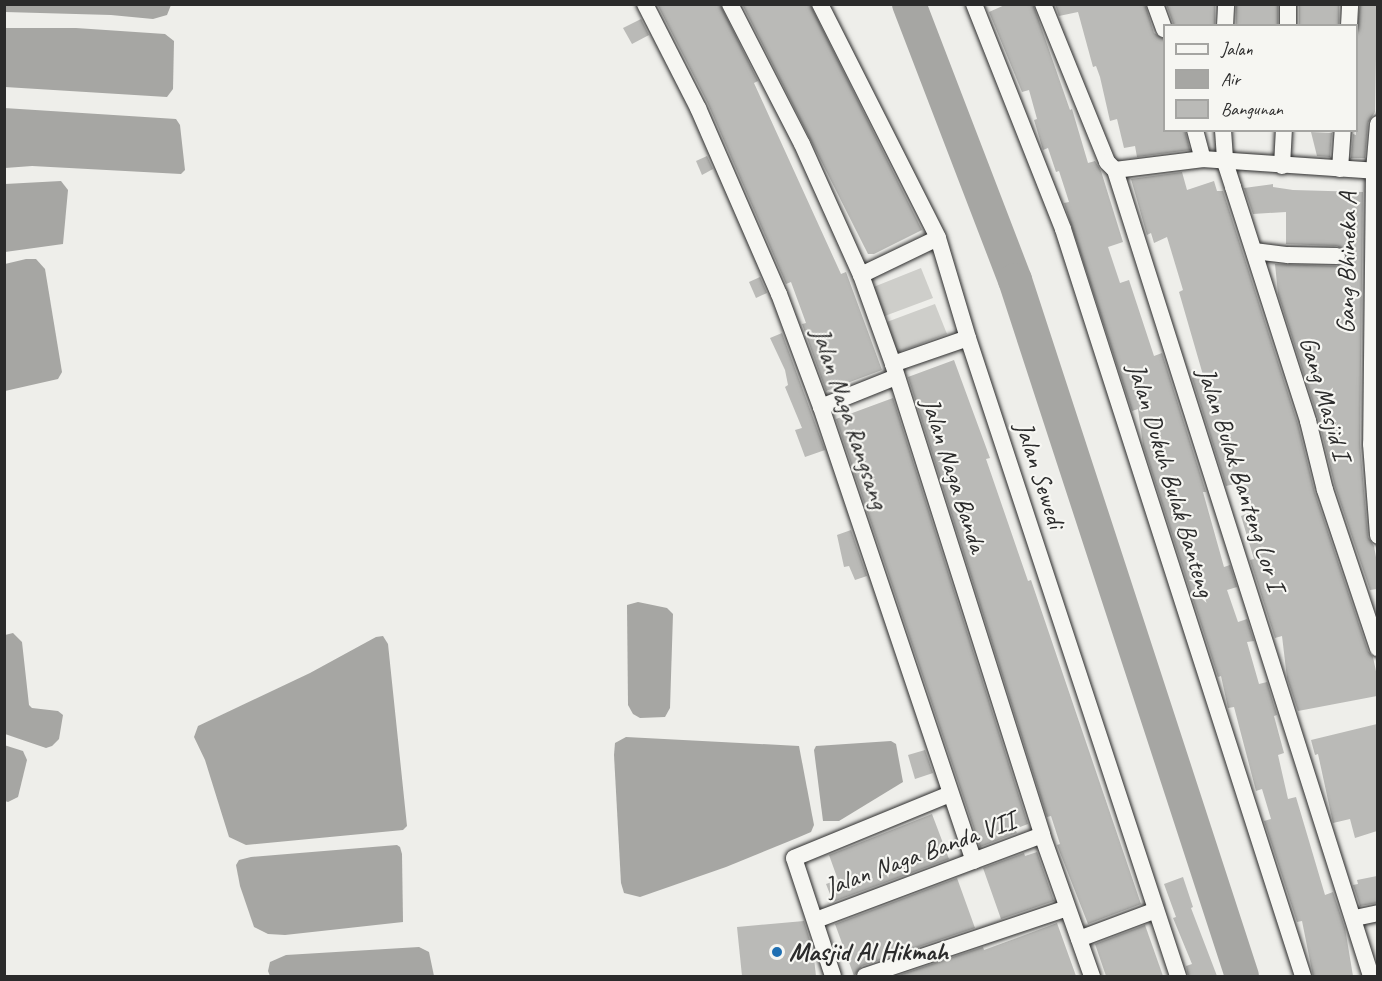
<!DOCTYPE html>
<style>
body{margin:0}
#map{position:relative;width:1382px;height:981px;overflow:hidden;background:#eeeeea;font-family:Caveat,sans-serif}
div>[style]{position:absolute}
.green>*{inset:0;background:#cececa}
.water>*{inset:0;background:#a6a6a3}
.river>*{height:34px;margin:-17px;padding:0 17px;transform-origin:17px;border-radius:17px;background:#a6a6a3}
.building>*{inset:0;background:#babab7}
.roads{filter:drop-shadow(0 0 2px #2b2b2b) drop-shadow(0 0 2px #2b2b2b)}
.minor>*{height:16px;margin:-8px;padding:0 8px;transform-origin:8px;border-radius:8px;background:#f6f6f2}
.dots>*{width:16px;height:16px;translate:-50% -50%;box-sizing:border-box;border:3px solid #f6f6f2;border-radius:50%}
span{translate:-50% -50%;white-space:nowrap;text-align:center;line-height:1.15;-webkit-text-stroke:4.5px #f6f6f2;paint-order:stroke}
.street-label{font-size:26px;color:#2b2b2b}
.poi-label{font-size:26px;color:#2b2b2b;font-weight:700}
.left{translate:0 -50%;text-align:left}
.frame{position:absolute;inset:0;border:6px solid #2b2b2b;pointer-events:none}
.legend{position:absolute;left:1163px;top:24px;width:195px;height:108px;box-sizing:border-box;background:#f6f6f2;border:2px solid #a5a5a2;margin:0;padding:8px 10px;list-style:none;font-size:18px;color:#2b2b2b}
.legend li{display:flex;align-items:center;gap:12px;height:30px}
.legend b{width:30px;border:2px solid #a5a5a2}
</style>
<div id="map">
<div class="green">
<div style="clip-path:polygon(921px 268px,933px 298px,882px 317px,871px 288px)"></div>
<div style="clip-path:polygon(935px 304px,947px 334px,896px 353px,884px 323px)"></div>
</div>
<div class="water">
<div style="clip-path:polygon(5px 4px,171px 4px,171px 5px,167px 15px,153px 19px,111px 15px,5px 12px)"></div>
<div style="clip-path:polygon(5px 28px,76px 28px,165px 34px,174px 41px,173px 89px,167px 97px,5px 87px)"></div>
<div style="clip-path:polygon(4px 108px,176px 119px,180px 125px,185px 170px,181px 174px,32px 166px,5px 168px)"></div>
<div style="clip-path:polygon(61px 181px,68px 190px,63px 244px,5px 252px,5px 184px)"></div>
<div style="clip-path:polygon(26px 259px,36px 259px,45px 269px,62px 372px,58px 379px,5px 391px,5px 264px)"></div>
<div style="clip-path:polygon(638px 602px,667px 608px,673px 614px,670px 708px,665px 717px,640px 718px,633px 714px,628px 705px,627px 605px)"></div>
<div style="clip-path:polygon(13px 633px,22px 642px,29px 705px,32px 708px,58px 711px,63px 715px,59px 739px,52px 746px,46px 748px,5px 734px,5px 635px)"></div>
<div style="clip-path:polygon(383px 636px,388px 644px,407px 826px,403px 830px,246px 845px,229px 837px,205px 760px,194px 737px,198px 726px,310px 673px,376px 637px)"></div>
<div style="clip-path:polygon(626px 737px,799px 746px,814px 825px,811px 832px,797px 838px,726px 867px,640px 897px,624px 893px,621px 883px,614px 755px,615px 743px)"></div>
<div style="clip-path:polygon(891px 741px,896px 744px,903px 782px,839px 821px,823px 821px,814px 750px,816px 746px)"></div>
<div style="clip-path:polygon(4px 745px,23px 751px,27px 760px,18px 797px,8px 802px,5px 801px)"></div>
<div style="clip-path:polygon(397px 845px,400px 847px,402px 854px,403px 922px,285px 935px,268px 934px,254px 927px,240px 886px,236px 865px,239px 860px,251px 857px)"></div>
<div style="clip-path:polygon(419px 947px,429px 952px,434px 976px,270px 976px,268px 971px,270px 962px,286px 955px)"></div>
</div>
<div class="river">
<div style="left:909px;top:4px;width:296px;rotate:69deg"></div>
<div style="left:1015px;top:280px;width:732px;rotate:71.94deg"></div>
</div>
<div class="building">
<div style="clip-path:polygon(657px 4px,720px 4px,758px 81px,754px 83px,841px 274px,846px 272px,882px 370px,826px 391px,802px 324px,806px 323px,791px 282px,786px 284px,708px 104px)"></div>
<div style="clip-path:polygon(742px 4px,810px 4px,922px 230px,874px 254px,868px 254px)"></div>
<div style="clip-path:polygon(1007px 4px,1033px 4px,1070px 110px,1072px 109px,1088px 163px,1095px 161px,1101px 171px,1123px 242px,1108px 247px,1120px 283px,1129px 280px,1154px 356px,1162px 353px,1206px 492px,1203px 492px,1224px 567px,1230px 565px,1237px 587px,1227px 590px,1238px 622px,1247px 619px,1254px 641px,1247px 642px,1259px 684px,1267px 682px,1277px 715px,1274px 716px,1284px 753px,1278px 755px,1288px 799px,1296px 797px,1325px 895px,1333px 892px,1345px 928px,1353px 976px,1313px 976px,1302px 921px,1297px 922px,1264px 821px,1271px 819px,1262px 789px,1256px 791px,1234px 707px,1228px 708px,1221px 676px,1218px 677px,1143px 445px,1138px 409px,1132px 411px,1064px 203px,1069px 202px,1059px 171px,1056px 172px,1048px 148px,1043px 150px,1034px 120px,1037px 119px,1029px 90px,1022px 92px,989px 12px)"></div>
<div style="clip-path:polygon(1055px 4px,1145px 4px,1154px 33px,1164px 39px,1164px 130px,1185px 130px,1190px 150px,1137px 157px,1135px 146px,1124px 148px,1117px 119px,1110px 121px,1100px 77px,1096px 66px,1093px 67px,1078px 12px,1059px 16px)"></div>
<div style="clip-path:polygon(1166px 4px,1215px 4px,1215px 26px,1174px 26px)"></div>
<div style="clip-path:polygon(1236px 4px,1278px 4px,1278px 26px,1236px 26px)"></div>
<div style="clip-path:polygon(1299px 4px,1339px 4px,1339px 26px,1299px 26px)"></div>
<div style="clip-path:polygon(1360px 4px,1377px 4px,1375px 112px,1368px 123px,1365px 158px,1351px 158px,1353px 134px,1356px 135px,1356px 33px)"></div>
<div style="clip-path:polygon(641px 19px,649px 35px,632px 44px,623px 28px)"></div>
<div style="clip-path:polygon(1311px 132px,1332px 133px,1330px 157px,1317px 156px)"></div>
<div style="clip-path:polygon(707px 156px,713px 169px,702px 175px,696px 161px)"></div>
<div style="clip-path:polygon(1182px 172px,1187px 190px,1214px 181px,1217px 191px,1223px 191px,1298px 424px,1315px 493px,1368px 651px,1373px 657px,1377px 676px,1377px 696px,1298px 711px,1287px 678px,1282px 636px,1275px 638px,1250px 560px,1254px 559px,1241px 516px,1251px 512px,1243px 482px,1226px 486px,1192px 378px,1203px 375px,1179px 292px,1183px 290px,1167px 237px,1154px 243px,1151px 233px,1147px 235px,1131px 179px)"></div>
<div style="clip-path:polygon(1273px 184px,1273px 187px,1293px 190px,1363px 192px,1360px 444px,1368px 537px,1374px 546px,1377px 563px,1377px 589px,1370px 590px,1335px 487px,1318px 418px,1278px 294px,1275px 264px,1337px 266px,1346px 262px,1346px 251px,1337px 246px,1286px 244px,1286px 212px,1253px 214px,1244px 188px)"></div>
<div style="clip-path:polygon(760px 277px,767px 293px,756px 298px,749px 282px)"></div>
<div style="clip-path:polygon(782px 333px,825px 450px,805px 457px,795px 430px,802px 428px,785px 387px,788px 385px,785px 370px,770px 338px)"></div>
<div style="clip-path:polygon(954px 360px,990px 458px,986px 459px,1028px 581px,1031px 580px,1141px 904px,1088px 924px,1057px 845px,1060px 844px,1051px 816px,1047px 817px,908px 377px)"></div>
<div style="clip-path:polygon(893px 398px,1028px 824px,1015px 829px,1017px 833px,980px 847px,836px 419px)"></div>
<div style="clip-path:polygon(851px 530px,867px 576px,855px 580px,849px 566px,844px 567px,837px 535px)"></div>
<div style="clip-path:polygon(1377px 724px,1377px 831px,1355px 838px,1350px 819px,1333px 823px,1318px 754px,1315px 755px,1311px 740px)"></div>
<div style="clip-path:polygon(925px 750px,933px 773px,915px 779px,908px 755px)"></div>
<div style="clip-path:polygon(932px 814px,949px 859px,833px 902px,826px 884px,838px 880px,829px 855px)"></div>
<div style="clip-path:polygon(1037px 852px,1054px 901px,1001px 919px,983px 868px,1024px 853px,1025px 856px)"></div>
<div style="clip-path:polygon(1377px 876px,1377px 903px,1360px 906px,1353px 885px,1358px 884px,1357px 880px)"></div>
<div style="clip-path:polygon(1183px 877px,1193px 907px,1191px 908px,1217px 976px,1188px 976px,1186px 966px,1192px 964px,1173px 918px,1176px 917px,1164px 884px)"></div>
<div style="clip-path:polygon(957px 878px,975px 928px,862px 966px,854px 976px,835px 924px)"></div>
<div style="clip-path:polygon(804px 921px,813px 950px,816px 976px,742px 976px,737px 927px)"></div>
<div style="clip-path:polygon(1057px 923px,1076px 976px,896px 976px,983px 947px,984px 950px)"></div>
<div style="clip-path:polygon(1145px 925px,1163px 976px,1106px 976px,1095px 944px)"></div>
</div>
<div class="roads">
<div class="minor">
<div style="left:645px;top:4px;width:117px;rotate:63deg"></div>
<div style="left:698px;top:108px;width:203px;rotate:66.5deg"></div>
<div style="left:779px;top:294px;width:121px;rotate:69.6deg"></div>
<div style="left:821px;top:407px;width:479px;rotate:71.4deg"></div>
<div style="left:730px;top:4px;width:157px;rotate:62.8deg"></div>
<div style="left:802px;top:144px;width:144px;rotate:65.8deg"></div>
<div style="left:861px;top:275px;width:95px;rotate:70.2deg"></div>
<div style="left:893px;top:364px;width:494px;rotate:72.4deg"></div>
<div style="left:1042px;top:835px;width:150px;rotate:70.5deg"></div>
<div style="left:820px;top:4px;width:262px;rotate:63.2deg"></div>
<div style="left:938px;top:238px;width:104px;rotate:73.3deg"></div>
<div style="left:968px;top:338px;width:672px;rotate:71.78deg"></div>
<div style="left:974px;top:4px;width:242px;rotate:68.4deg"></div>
<div style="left:1063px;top:229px;width:785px;rotate:72.19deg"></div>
<div style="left:1043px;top:4px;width:170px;rotate:67.9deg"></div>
<div style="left:1107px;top:162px;width:11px;rotate:45deg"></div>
<div style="left:1115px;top:170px;width:846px;rotate:72.38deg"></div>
<div style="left:1155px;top:4px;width:27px;rotate:70deg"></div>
<div style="left:1225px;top:26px;width:22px;rotate:-87deg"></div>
<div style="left:1288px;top:26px;width:22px;rotate:-90deg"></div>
<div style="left:1349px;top:26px;width:22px;rotate:-87deg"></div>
<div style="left:1378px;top:124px;width:47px;rotate:94.9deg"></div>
<div style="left:1374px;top:171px;width:273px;rotate:90.6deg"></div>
<div style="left:1371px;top:444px;width:92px;rotate:85.6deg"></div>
<div style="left:1195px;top:130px;width:30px;rotate:75deg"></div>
<div style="left:1223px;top:130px;width:32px;rotate:86deg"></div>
<div style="left:1225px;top:162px;width:26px;rotate:72deg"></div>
<div style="left:1233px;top:187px;width:246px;rotate:72.2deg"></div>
<div style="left:1308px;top:421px;width:71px;rotate:76.2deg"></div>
<div style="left:1325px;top:490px;width:167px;rotate:71.5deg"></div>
<div style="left:1282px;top:166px;width:36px;rotate:-87deg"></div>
<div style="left:1340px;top:169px;width:39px;rotate:-86deg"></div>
<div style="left:1115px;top:170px;width:89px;rotate:-7.1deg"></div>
<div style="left:1203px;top:159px;width:175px;rotate:3.9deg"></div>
<div style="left:1254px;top:251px;width:34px;rotate:7deg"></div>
<div style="left:1288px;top:255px;width:49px;rotate:1.2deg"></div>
<div style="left:861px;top:275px;width:85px;rotate:-25.7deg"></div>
<div style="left:893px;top:364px;width:79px;rotate:-19.1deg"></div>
<div style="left:821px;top:407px;width:81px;rotate:-21.8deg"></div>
<div style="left:1355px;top:918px;width:24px;rotate:-12deg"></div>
<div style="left:816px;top:920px;width:241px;rotate:-20.6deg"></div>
<div style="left:1079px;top:939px;width:82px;rotate:-20.6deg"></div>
<div style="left:833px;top:976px;width:124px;rotate:-108.3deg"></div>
<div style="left:794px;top:858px;width:169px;rotate:-22.3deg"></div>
<div style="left:865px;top:976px;width:213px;rotate:-18.6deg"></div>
</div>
</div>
<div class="dots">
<div style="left:777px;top:952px;background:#1f6fb2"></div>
</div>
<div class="street-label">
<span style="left:1347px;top:263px;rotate:-89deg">Gang Bhineka A</span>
<span style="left:1325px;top:398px;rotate:74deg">Gang Masjid I</span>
<span style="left:850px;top:418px;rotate:71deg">Jalan Naga Rangsang</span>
<span style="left:954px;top:475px;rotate:72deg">Jalan Naga Banda</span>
<span style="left:1040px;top:475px;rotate:72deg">Jalan Sewedi</span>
<span style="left:1241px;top:479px;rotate:72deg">Jalan Bulak Banteng Lor I</span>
<span style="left:1171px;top:480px;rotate:73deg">Jalan Dukuh Bulak Banteng</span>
<span style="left:920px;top:854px;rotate:-20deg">Jalan Naga Banda VII</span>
</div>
<div class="poi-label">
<span class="left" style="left:789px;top:952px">Masjid Al Hikmah</span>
</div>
<div class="frame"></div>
<ul class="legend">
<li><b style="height:8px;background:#f6f6f2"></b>Jalan</li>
<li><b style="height:16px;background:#a6a6a3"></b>Air</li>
<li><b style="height:16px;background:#babab7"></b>Bangunan</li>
</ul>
</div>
